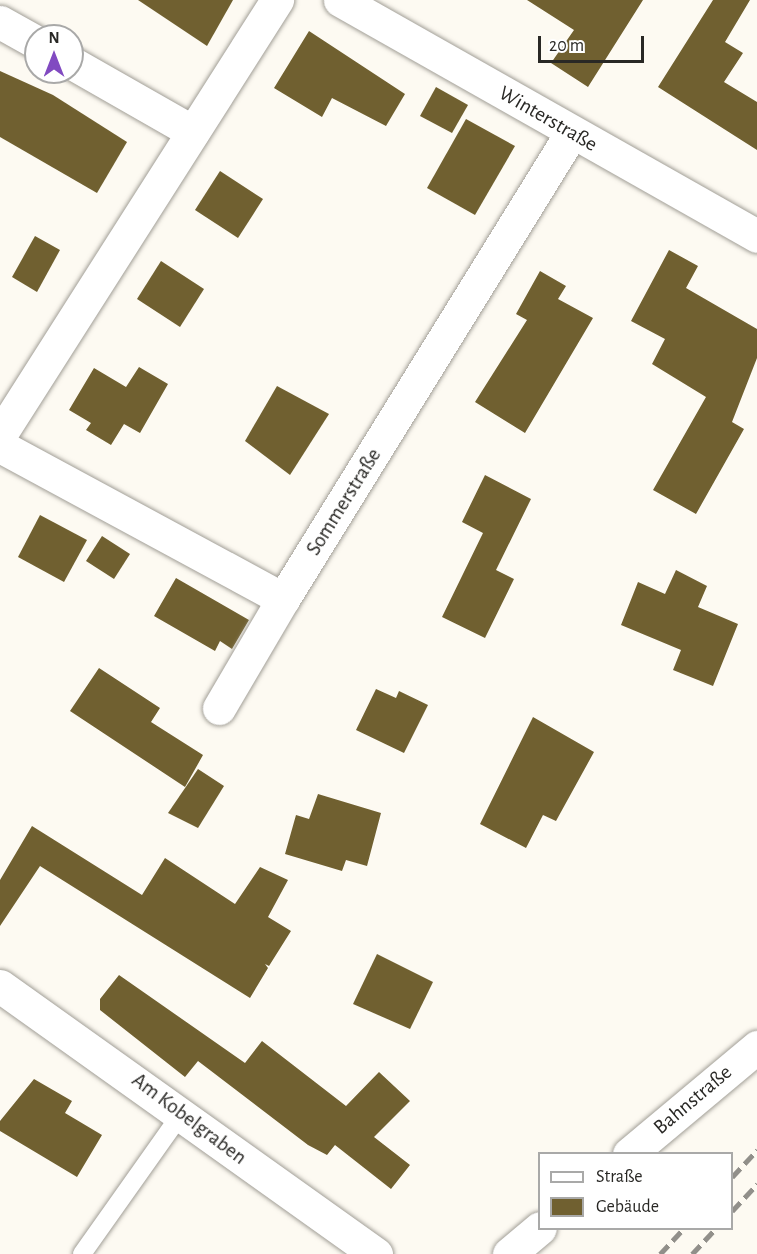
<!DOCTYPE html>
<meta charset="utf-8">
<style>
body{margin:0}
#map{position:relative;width:757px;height:1254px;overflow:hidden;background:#fdfaf2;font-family:"Alegreya Sans",sans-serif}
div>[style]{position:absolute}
.building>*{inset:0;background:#706030}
.roads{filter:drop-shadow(0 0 2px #a29f97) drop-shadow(0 0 2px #a29f97)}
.service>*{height:18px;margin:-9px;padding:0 9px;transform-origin:9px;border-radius:9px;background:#fff}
.minor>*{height:33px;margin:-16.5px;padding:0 16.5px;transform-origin:16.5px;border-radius:16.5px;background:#fff}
.rail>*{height:4.5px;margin-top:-2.25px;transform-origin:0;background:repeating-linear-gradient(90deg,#918f8a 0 12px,transparent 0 18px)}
span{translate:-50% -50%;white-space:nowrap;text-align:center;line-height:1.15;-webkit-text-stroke:6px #fff;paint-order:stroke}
.street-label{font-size:21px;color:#292825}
.legend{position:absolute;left:538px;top:1152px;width:195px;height:78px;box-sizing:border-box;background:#fff;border:2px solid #a9a9a8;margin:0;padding:8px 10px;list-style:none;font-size:18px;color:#292825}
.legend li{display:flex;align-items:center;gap:12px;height:30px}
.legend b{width:30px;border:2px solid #a9a9a8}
.north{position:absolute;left:24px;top:24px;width:60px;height:60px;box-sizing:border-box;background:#fff;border:2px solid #a9a9a8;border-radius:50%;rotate:0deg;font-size:16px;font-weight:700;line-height:24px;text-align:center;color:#292825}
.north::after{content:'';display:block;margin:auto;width:21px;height:27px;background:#814ac1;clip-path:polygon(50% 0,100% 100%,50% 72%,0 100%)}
.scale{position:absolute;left:538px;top:36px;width:106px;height:27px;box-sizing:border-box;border:3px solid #292825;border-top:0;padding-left:8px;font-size:18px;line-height:21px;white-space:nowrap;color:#292825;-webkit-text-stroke:4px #fff;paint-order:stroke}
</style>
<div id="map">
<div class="building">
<div style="clip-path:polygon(138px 0,233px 0,207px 46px)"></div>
<div style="clip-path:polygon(527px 0,643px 0,588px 87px,551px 63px,574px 30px)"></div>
<div style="clip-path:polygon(713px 0,750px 0,725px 42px,743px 53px,724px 82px,757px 102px,757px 150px,658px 87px)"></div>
<div style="clip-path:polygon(309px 31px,405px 94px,386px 126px,332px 98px,322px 117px,274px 88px)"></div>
<div style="clip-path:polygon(0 71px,53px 95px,127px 142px,97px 193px,0 137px)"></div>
<div style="clip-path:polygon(436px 87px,468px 105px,452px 133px,420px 116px)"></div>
<div style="clip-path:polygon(466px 119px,515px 146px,475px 215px,427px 188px)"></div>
<div style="clip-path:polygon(220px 171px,263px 199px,238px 238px,195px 210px)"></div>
<div style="clip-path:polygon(35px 236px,60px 250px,37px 292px,12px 277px)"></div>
<div style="clip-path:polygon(669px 250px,698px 266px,686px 288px,757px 329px,757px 358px,732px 422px,744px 429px,696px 514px,653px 490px,706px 397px,652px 364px,665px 339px,631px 321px)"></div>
<div style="clip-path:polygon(161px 261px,204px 289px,180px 327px,137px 299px)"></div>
<div style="clip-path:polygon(540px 271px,566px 286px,558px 299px,593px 318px,525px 433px,475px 402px,527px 320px,516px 314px)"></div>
<div style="clip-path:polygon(139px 367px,168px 384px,140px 433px,124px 424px,111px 445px,86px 430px,91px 423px,69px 410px,94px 368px,126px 387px)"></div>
<div style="clip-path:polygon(277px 386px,329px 414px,290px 475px,245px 441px)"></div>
<div style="clip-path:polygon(485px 475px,531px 499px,496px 570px,514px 579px,485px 638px,442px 617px,483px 533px,462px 522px)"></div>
<div style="clip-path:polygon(40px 515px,87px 540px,64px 582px,18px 557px)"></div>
<div style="clip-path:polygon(102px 536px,130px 554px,114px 579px,86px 561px)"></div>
<div style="clip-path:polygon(676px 570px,707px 586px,698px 607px,738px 624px,713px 686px,673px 670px,681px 650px,621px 625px,638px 582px,665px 594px)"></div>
<div style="clip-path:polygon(176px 578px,249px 620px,232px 649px,220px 641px,215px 651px,154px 616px)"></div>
<div style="clip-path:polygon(99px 668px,160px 708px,151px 722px,203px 755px,185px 787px,70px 711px)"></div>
<div style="clip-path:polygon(376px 689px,396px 698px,399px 691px,428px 705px,404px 753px,356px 730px)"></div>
<div style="clip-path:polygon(533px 717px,594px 752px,556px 821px,543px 815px,526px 848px,480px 824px)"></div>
<div style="clip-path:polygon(198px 769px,224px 786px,198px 828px,168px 813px)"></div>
<div style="clip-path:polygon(318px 794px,381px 813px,367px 866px,346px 860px,342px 871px,285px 854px,296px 815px,309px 819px)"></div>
<div style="clip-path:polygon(32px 826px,142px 895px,165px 858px,235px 904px,260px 867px,288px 880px,268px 917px,291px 931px,269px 966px,265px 964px,268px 968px,250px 998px,40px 866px,0 926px,0 880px)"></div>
<div style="clip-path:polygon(377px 954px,433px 982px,410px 1029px,353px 1004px)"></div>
<div style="clip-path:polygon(119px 975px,245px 1063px,262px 1041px,346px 1106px,379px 1072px,410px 1101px,374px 1137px,410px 1165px,391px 1189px,335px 1145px,327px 1155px,308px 1145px,198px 1061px,185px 1077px,100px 1010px,100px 999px)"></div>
<div style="clip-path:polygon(34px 1079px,72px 1101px,65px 1113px,102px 1135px,77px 1177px,0 1131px,0 1121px)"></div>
</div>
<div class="roads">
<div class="service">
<div style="left:82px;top:1254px;width:173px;rotate:-54.7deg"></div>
</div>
<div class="minor">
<div style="left:340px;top:0;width:479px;rotate:29.5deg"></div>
<div style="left:0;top:22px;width:41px;rotate:29.1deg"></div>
<div style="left:72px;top:63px;width:139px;rotate:29.7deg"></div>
<div style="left:0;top:435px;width:516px;rotate:-57.51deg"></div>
<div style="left:0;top:446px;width:322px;rotate:28.4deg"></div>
<div style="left:283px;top:599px;width:549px;rotate:-58.25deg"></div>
<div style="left:219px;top:708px;width:126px;rotate:-59.6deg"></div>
<div style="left:0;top:986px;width:462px;rotate:35.5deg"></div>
<div style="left:629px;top:1154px;width:167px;rotate:-39.9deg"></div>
<div style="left:509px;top:1254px;width:40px;rotate:-40deg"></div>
</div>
</div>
<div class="rail">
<div style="left:732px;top:1177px;width:37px;rotate:-47deg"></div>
<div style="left:732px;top:1211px;width:37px;rotate:-47deg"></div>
<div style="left:660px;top:1254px;width:35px;rotate:-47deg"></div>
<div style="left:692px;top:1254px;width:35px;rotate:-47deg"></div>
</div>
<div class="street-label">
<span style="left:548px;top:119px;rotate:30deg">Winterstraße</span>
<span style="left:344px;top:502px;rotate:-58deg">Sommerstraße</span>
<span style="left:693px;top:1100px;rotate:-40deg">Bahnstraße</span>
<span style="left:189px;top:1119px;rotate:37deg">Am Kobelgraben</span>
</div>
<ul class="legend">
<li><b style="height:8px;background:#fff"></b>Straße</li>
<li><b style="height:16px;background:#706030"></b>Gebäude</li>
</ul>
<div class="north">N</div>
<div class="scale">20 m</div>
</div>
